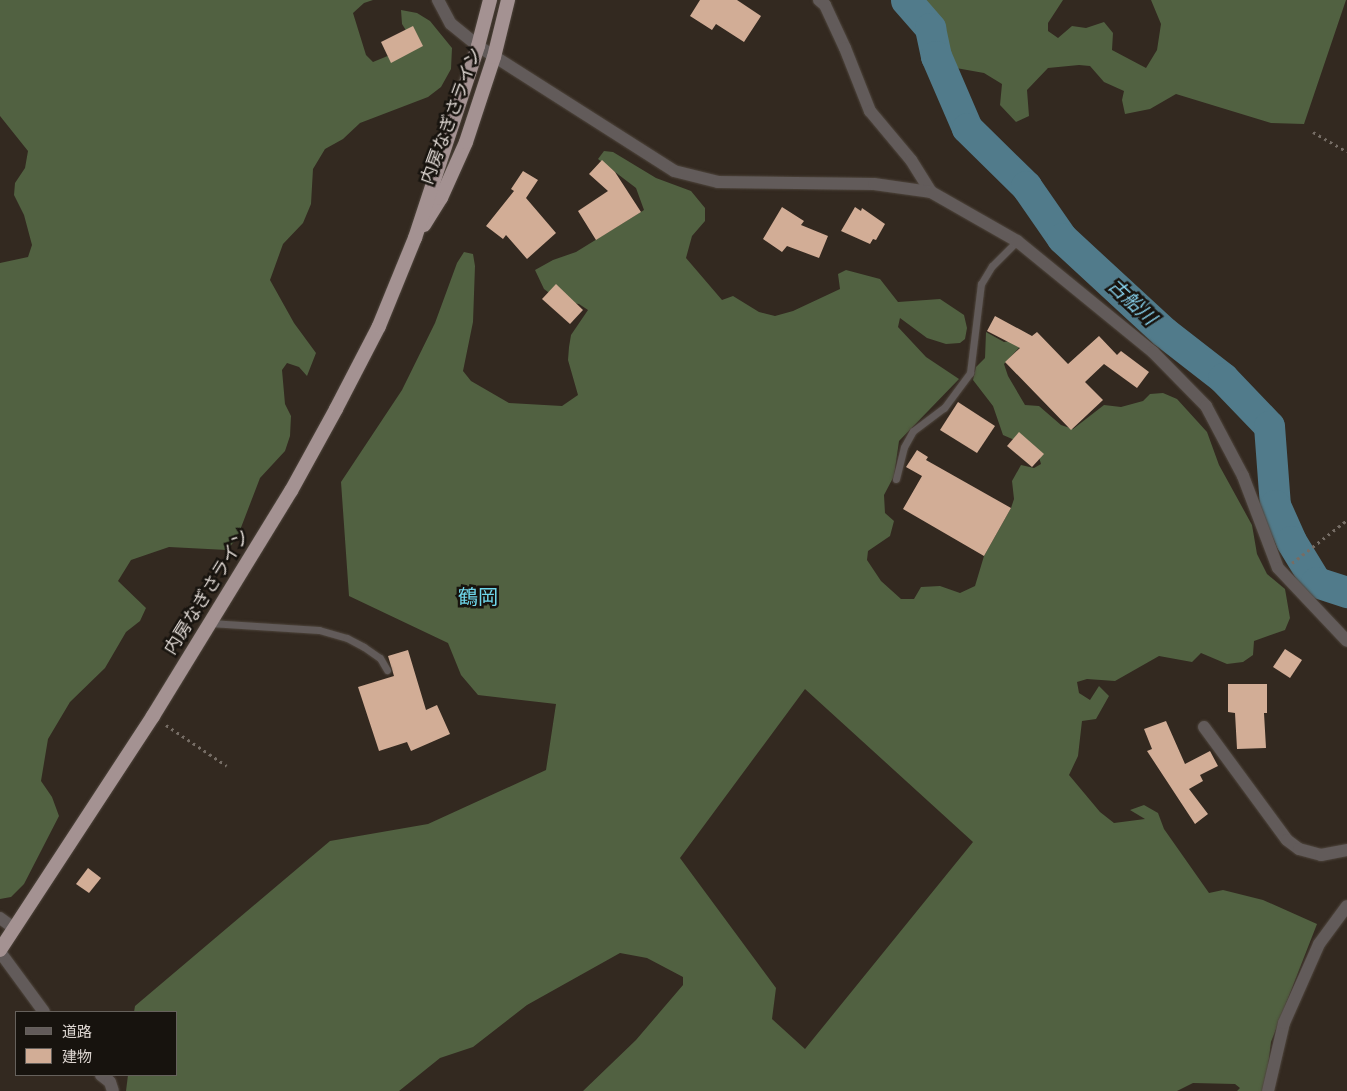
<!DOCTYPE html>
<meta charset="utf-8">
<style>
body{margin:0}
#map{position:relative;width:1347px;height:1091px;overflow:hidden;background:#332920;font-family:"Work Sans","Noto Sans JP",sans-serif}
div>[style]{position:absolute}
.forest>*{inset:0;background:#516141}
.river>*{height:31px;margin:-15.5px;padding:0 15.5px;transform-origin:15.5px;border-radius:15.5px;background:#517b8b}
.building>*{inset:0;background:#d2ad96}
.path>*{height:3px;margin-top:-1.5px;transform-origin:0;background:repeating-linear-gradient(90deg,#766d65 0 2.5px,transparent 0 6.5px)}
.roads{filter:drop-shadow(0 0 1px #4e453c) drop-shadow(0 0 1px #4e453c)}
.service>*{height:7px;margin:-3.5px;padding:0 3.5px;transform-origin:3.5px;border-radius:3.5px;background:#625b5a}
.minor>*{height:12px;margin:-6px;padding:0 6px;transform-origin:6px;border-radius:6px;background:#625b5a}
.tertiary>*{height:12px;margin:-6px;padding:0 6px;transform-origin:6px;border-radius:6px;background:#625b5a}
.trunk>*{height:14px;margin:-7px;padding:0 7px;transform-origin:7px;border-radius:7px;background:#a49292}
span{translate:-50% -50%;white-space:nowrap;text-align:center;line-height:1.15;-webkit-text-stroke:5px #17130e;paint-order:stroke}
.street-label{font-size:18px;color:#ddd6d1}
.water-label{font-size:19px;color:#87d1ec;font-style:italic}
.quarter-label{font-size:20px;color:#6fd7eb}
.legend{position:absolute;left:15px;top:1011px;width:162px;height:65px;box-sizing:border-box;background:#17130e;border:1px solid #66615c;margin:0;padding:6px 9px;list-style:none;font-size:15px;color:#ddd6d1}
.legend li{display:flex;align-items:center;gap:10px;height:25px}
.legend b{width:25px;border:1px solid #66615c}
</style>
<div id="map">
<div class="forest">
<div style="clip-path:polygon(0 0,373px 0,364px 3px,353px 13px,366px 55px,373px 62px,390px 55px,412px 40px,402px 24px,401px 10px,417px 13px,430px 21px,452px 48px,451px 69px,441px 87px,428px 97px,360px 123px,343px 139px,325px 149px,313px 169px,311px 204px,303px 223px,283px 244px,270px 280px,294px 323px,316px 353px,307px 376px,299px 367px,287px 363px,282px 370px,285px 404px,291px 416px,290px 436px,285px 451px,260px 478px,237px 538px,227px 550px,169px 547px,131px 560px,118px 581px,146px 608px,140px 621px,126px 632px,105px 668px,70px 702px,48px 739px,41px 781px,52px 797px,59px 816px,24px 884px,11px 897px,0 899px,0 263px,28px 257px,32px 245px,24px 215px,14px 195px,15px 183px,25px 168px,28px 151px,0 116px)"></div>
<div style="clip-path:polygon(908px 0,1063px 0,1048px 23px,1048px 31px,1058px 38px,1072px 26px,1086px 28px,1104px 22px,1113px 33px,1112px 50px,1146px 68px,1157px 50px,1161px 24px,1151px 0,1346px 0,1304px 124px,1271px 123px,1176px 94px,1150px 109px,1125px 114px,1122px 100px,1124px 91px,1104px 82px,1090px 66px,1079px 65px,1048px 68px,1027px 90px,1029px 116px,1016px 122px,1000px 105px,1002px 84px,984px 73px,956px 68px,933px 57px,915px 29px,914px 10px)"></div>
<div style="clip-path:polygon(evenodd,604px 151px,613px 152px,656px 178px,691px 191px,705px 208px,705px 221px,692px 236px,686px 258px,722px 300px,733px 296px,759px 312px,775px 316px,793px 311px,840px 289px,838px 274px,846px 270px,880px 279px,898px 302px,940px 299px,964px 315px,967px 328px,965px 339px,960px 343px,946px 344px,927px 338px,900px 318px,898px 327px,926px 357px,959px 379px,899px 441px,894px 476px,884px 495px,885px 513px,894px 521px,890px 536px,868px 551px,867px 560px,881px 581px,901px 599px,914px 599px,921px 587px,940px 586px,960px 593px,975px 586px,984px 556px,1011px 508px,1014px 499px,1012px 481px,1021px 465px,1034px 468px,1041px 464px,1037px 450px,1003px 435px,993px 406px,973px 380px,976px 367px,985px 358px,986px 332px,1004px 342px,1028px 338px,1004px 364px,1008px 376px,1025px 405px,1039px 406px,1061px 425px,1073px 429px,1104px 405px,1121px 407px,1143px 401px,1150px 394px,1163px 393px,1177px 399px,1207px 432px,1219px 465px,1252px 525px,1257px 554px,1267px 574px,1285px 589px,1290px 618px,1285px 630px,1254px 641px,1253px 655px,1243px 662px,1227px 664px,1201px 653px,1192px 662px,1159px 656px,1115px 681px,1087px 679px,1077px 682px,1079px 693px,1090px 700px,1099px 686px,1109px 696px,1096px 719px,1082px 721px,1078px 756px,1069px 775px,1100px 812px,1114px 823px,1145px 819px,1130px 810px,1144px 805px,1158px 813px,1164px 829px,1209px 893px,1223px 890px,1263px 900px,1317px 924px,1271px 1042px,1265px 1091px,1237px 1091px,1240px 1088px,1235px 1084px,1193px 1083px,1177px 1091px,583px 1091px,636px 1040px,683px 985px,683px 977px,647px 958px,620px 953px,527px 1005px,473px 1047px,440px 1058px,399px 1091px,126px 1091px,128px 1075px,176px 1075px,176px 1012px,134px 1012px,135px 1006px,330px 841px,428px 824px,546px 770px,556px 704px,478px 695px,461px 675px,448px 643px,349px 596px,341px 482px,402px 390px,435px 323px,457px 263px,464px 252px,473px 254px,475px 266px,473px 322px,463px 371px,471px 381px,509px 403px,562px 406px,578px 395px,568px 360px,569px 347px,571px 335px,588px 310px,579px 304px,560px 301px,544px 289px,535px 270px,553px 260px,576px 252px,644px 210px,636px 188px,598px 159px,604px 151px,805px 689px,973px 842px,805px 1049px,772px 1019px,776px 988px,680px 858px,805px 689px)"></div>
</div>
<div class="river">
<div style="left:906px;top:0;width:37px;rotate:49deg"></div>
<div style="left:930px;top:28px;width:29px;rotate:78deg"></div>
<div style="left:936px;top:56px;width:78px;rotate:66.7deg"></div>
<div style="left:967px;top:128px;width:83px;rotate:44.5deg"></div>
<div style="left:1026px;top:186px;width:63px;rotate:55.3deg"></div>
<div style="left:1062px;top:238px;width:139px;rotate:42.7deg"></div>
<div style="left:1164px;top:332px;width:75px;rotate:37.9deg"></div>
<div style="left:1223px;top:378px;width:66px;rotate:46.2deg"></div>
<div style="left:1269px;top:426px;width:79px;rotate:85.7deg"></div>
<div style="left:1275px;top:505px;width:39px;rotate:66deg"></div>
<div style="left:1291px;top:541px;width:48px;rotate:58.6deg"></div>
<div style="left:1316px;top:582px;width:33px;rotate:18deg"></div>
</div>
<div class="building">
<div style="clip-path:polygon(700px 0,737px 0,761px 16px,744px 42px,716px 24px,712px 30px,690px 16px)"></div>
<div style="clip-path:polygon(413px 26px,423px 46px,391px 63px,381px 42px)"></div>
<div style="clip-path:polygon(602px 160px,615px 172px,641px 212px,596px 240px,578px 211px,608px 191px,589px 174px)"></div>
<div style="clip-path:polygon(523px 171px,538px 180px,526px 198px,556px 233px,527px 259px,506px 235px,503px 239px,486px 226px,514px 191px,511px 189px)"></div>
<div style="clip-path:polygon(782px 207px,804px 221px,801px 225px,828px 236px,819px 258px,787px 246px,782px 252px,763px 239px)"></div>
<div style="clip-path:polygon(855px 207px,861px 211px,862px 208px,885px 224px,876px 240px,873px 239px,870px 244px,841px 231px)"></div>
<div style="clip-path:polygon(556px 284px,583px 310px,570px 324px,542px 299px)"></div>
<div style="clip-path:polygon(995px 316px,1032px 336px,1037px 332px,1068px 364px,1099px 336px,1117px 355px,1121px 351px,1149px 372px,1137px 388px,1104px 364px,1085px 382px,1103px 400px,1071px 430px,1005px 362px,1020px 348px,987px 331px)"></div>
<div style="clip-path:polygon(958px 402px,995px 426px,977px 453px,940px 430px)"></div>
<div style="clip-path:polygon(1019px 432px,1044px 454px,1032px 467px,1007px 446px)"></div>
<div style="clip-path:polygon(917px 450px,928px 457px,926px 460px,1011px 508px,984px 556px,903px 509px,922px 476px,906px 467px)"></div>
<div style="clip-path:polygon(1285px 649px,1302px 660px,1290px 678px,1273px 667px)"></div>
<div style="clip-path:polygon(408px 650px,426px 710px,437px 705px,450px 734px,411px 751px,407px 742px,379px 751px,358px 687px,394px 676px,388px 656px)"></div>
<div style="clip-path:polygon(1228px 684px,1267px 684px,1267px 713px,1264px 713px,1266px 748px,1237px 749px,1235px 713px,1228px 712px)"></div>
<div style="clip-path:polygon(1166px 721px,1185px 764px,1210px 751px,1218px 766px,1200px 775px,1203px 781px,1189px 789px,1208px 814px,1195px 824px,1147px 751px,1152px 749px,1144px 729px)"></div>
<div style="clip-path:polygon(88px 868px,101px 878px,89px 893px,76px 884px)"></div>
</div>
<div class="path">
<div style="left:1313px;top:132px;width:39px;rotate:30deg"></div>
<div style="left:1292px;top:563px;width:70px;rotate:-38deg"></div>
<div style="left:166px;top:725px;width:73px;rotate:33.9deg"></div>
</div>
<div class="roads">
<div class="service">
<div style="left:896px;top:479px;width:33px;rotate:-76deg"></div>
<div style="left:904px;top:447px;width:18px;rotate:-61deg"></div>
<div style="left:913px;top:431px;width:39px;rotate:-37deg"></div>
<div style="left:944px;top:408px;width:44px;rotate:-53.4deg"></div>
<div style="left:970px;top:373px;width:90px;rotate:-83deg"></div>
<div style="left:981px;top:284px;width:21px;rotate:-59deg"></div>
<div style="left:992px;top:266px;width:35px;rotate:-45deg"></div>
<div style="left:210px;top:623px;width:109px;rotate:3.7deg"></div>
<div style="left:319px;top:630px;width:29px;rotate:16deg"></div>
<div style="left:347px;top:638px;width:19px;rotate:28deg"></div>
<div style="left:364px;top:647px;width:19px;rotate:35deg"></div>
<div style="left:380px;top:658px;width:14px;rotate:60deg"></div>
</div>
<div class="minor">
<div style="left:438px;top:0;width:27px;rotate:62deg"></div>
<div style="left:451px;top:24px;width:35px;rotate:39deg"></div>
<div style="left:819px;top:0;width:8px;rotate:40deg"></div>
<div style="left:825px;top:5px;width:47px;rotate:65.1deg"></div>
<div style="left:845px;top:48px;width:68px;rotate:68.4deg"></div>
<div style="left:870px;top:111px;width:64px;rotate:50.1deg"></div>
<div style="left:911px;top:160px;width:38px;rotate:58deg"></div>
<div style="left:1204px;top:727px;width:140px;rotate:53.7deg"></div>
<div style="left:1287px;top:840px;width:15px;rotate:37deg"></div>
<div style="left:1299px;top:849px;width:23px;rotate:15deg"></div>
<div style="left:1321px;top:855px;width:26px;rotate:-11deg"></div>
<div style="left:0;top:918px;width:17px;rotate:36deg"></div>
<div style="left:0;top:952px;width:74px;rotate:53.7deg"></div>
<div style="left:101px;top:1075px;width:11px;rotate:38deg"></div>
<div style="left:110px;top:1082px;width:9px;rotate:72deg"></div>
<div style="left:1268px;top:1091px;width:70px;rotate:-76.8deg"></div>
<div style="left:1284px;top:1023px;width:86px;rotate:-66.1deg"></div>
<div style="left:1319px;top:944px;width:47px;rotate:-53.6deg"></div>
</div>
<div class="tertiary">
<div style="left:478px;top:46px;width:232px;rotate:32.5deg"></div>
<div style="left:674px;top:171px;width:45px;rotate:14deg"></div>
<div style="left:718px;top:182px;width:156px;rotate:0.7deg"></div>
<div style="left:874px;top:184px;width:58px;rotate:8deg"></div>
<div style="left:931px;top:192px;width:99px;rotate:29.7deg"></div>
<div style="left:1017px;top:241px;width:176px;rotate:39.2deg"></div>
<div style="left:1153px;top:352px;width:76px;rotate:45.5deg"></div>
<div style="left:1206px;top:406px;width:79px;rotate:62.1deg"></div>
<div style="left:1243px;top:476px;width:98px;rotate:69.2deg"></div>
<div style="left:1278px;top:568px;width:100px;rotate:46.6deg"></div>
</div>
<div class="trunk">
<div style="left:424px;top:225px;width:32px;rotate:-58deg"></div>
<div style="left:441px;top:198px;width:61px;rotate:-65.9deg"></div>
<div style="left:466px;top:142px;width:89px;rotate:-71.8deg"></div>
<div style="left:494px;top:57px;width:59px;rotate:-76.2deg"></div>
<div style="left:0;top:950px;width:280px;rotate:-56.8deg"></div>
<div style="left:153px;top:716px;width:264px;rotate:-58.5deg"></div>
<div style="left:291px;top:491px;width:94px;rotate:-61.2deg"></div>
<div style="left:336px;top:409px;width:93px;rotate:-62.6deg"></div>
<div style="left:379px;top:326px;width:95px;rotate:-67.8deg"></div>
<div style="left:415px;top:238px;width:202px;rotate:-71.8deg"></div>
<div style="left:478px;top:46px;width:48px;rotate:-75.4deg"></div>
</div>
</div>
<div class="street-label">
<span style="left:451px;top:116px;rotate:-70deg">内房なぎさライン</span>
<span style="left:207px;top:592px;rotate:-58deg">内房なぎさライン</span>
</div>
<div class="water-label">
<span style="left:1132px;top:302px;rotate:43deg">古船川</span>
</div>
<div class="quarter-label">
<span style="left:478px;top:597px">鶴岡</span>
</div>
<ul class="legend">
<li><b style="height:6px;background:#625b5a"></b>道路</li>
<li><b style="height:14px;background:#d2ad96"></b>建物</li>
</ul>
</div>
